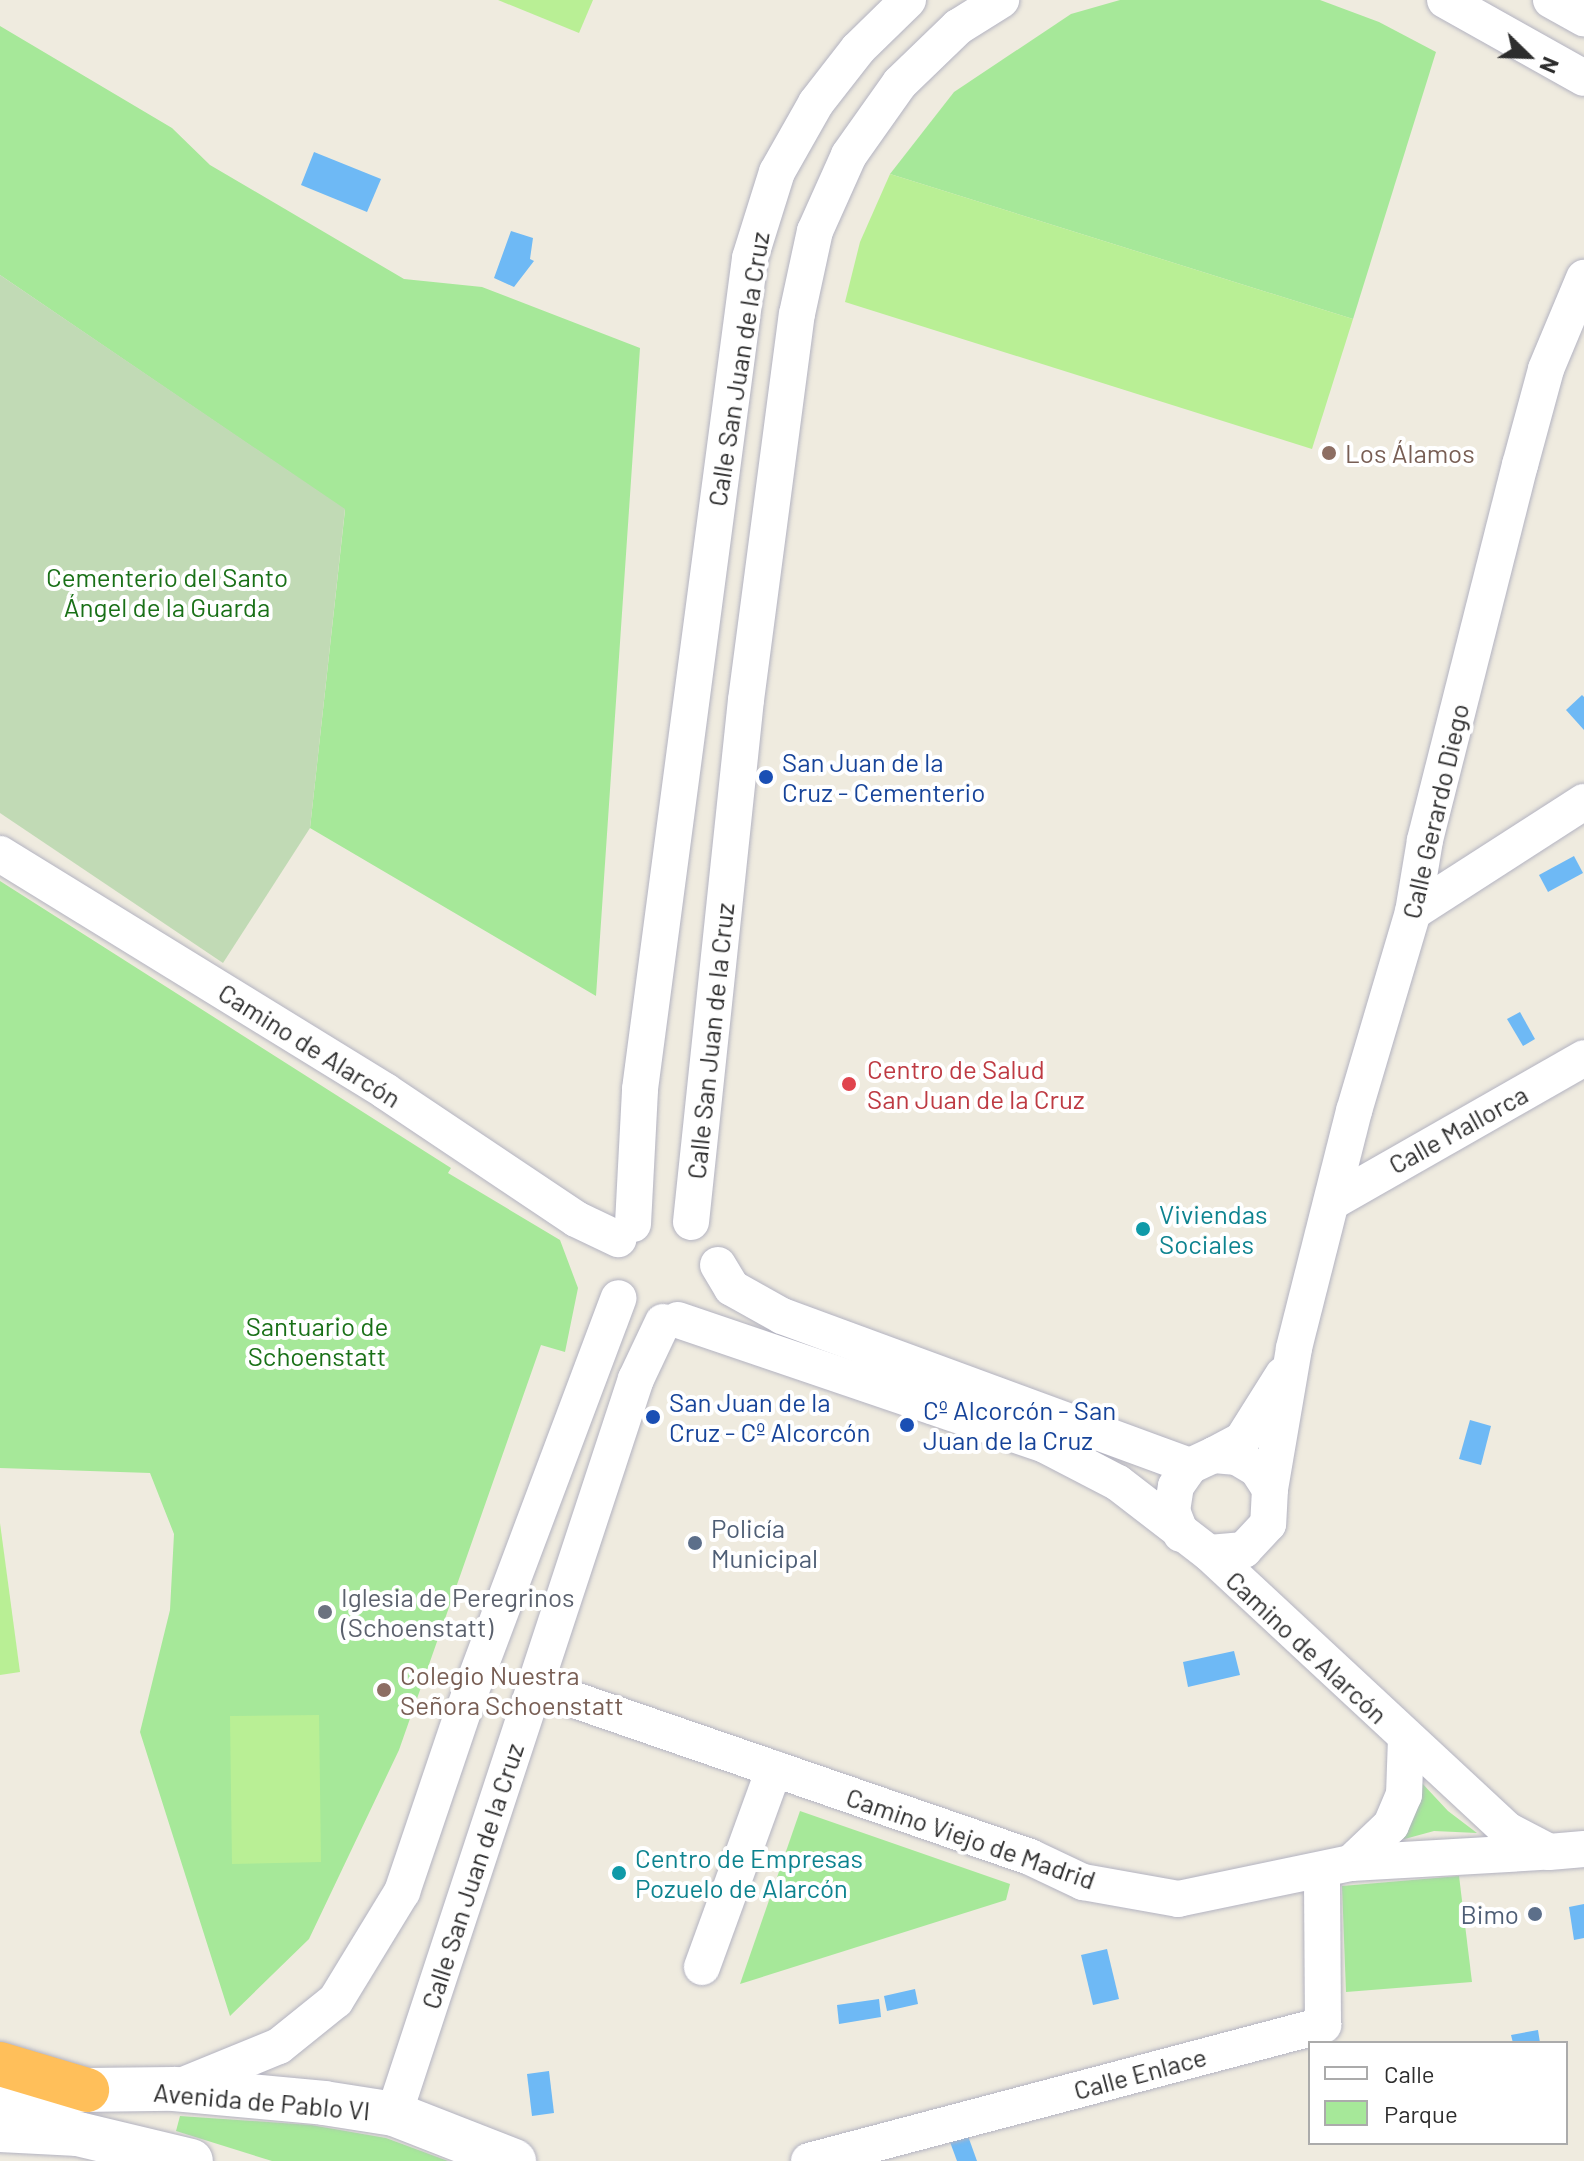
<!DOCTYPE html>
<meta charset="utf-8">
<style>
body{margin:0}
#map{position:relative;width:1584px;height:2161px;overflow:hidden;background:#efebdf;font-family:Barlow,sans-serif}
div>[style]{position:absolute}
.green>*{inset:0;background:#a6e899}
.cemetery>*{inset:0;background:#c1dab5}
.pitch>*{inset:0;background:#b9ef95}
.water>*{inset:0;background:#6eb9f5}
.roads{filter:drop-shadow(0 0 2px #b3b3c1) drop-shadow(0 0 2px #b3b3c1)}
.street>*{height:36px;margin:-18px;padding:0 18px;transform-origin:18px;border-radius:18px;background:#fff}
.secondary>*{height:44px;margin:-22px;padding:0 22px;transform-origin:22px;border-radius:22px;background:#fff}
.highway>*{height:44px;margin:-22px;padding:0 22px;transform-origin:22px;border-radius:22px;background:#ffbf5a}
.dots>*{width:22px;height:22px;translate:-50% -50%;box-sizing:border-box;border:4px solid #fff;border-radius:50%}
span{translate:-50% -50%;white-space:nowrap;text-align:center;line-height:1.15;-webkit-text-stroke:8px #fff;paint-order:stroke}
.street-label{font-size:26px;color:#2d2d2d}
.education-label{font-size:26px;color:#785e54}
.left{translate:0 -50%;text-align:left}
.park-label{font-size:26px;color:#197017}
.transit-label{font-size:26px;color:#164399}
.health-label{font-size:26px;color:#be3a42}
.culture-label{font-size:26px;color:#0d838f}
.service-label{font-size:26px;color:#4e5e75}
.right{translate:-100% -50%;text-align:right}
.worship-label{font-size:26px;color:#5b616d}
.legend{position:absolute;left:1308px;top:2041px;width:260px;height:104px;box-sizing:border-box;background:#fff;border:2px solid #ababab;margin:0;padding:10px 14px;list-style:none;font-size:24px;color:#2d2d2d}
.legend li{display:flex;align-items:center;gap:16px;height:40px}
.legend b{width:40px;border:2px solid #ababab}
.north{position:absolute;left:1488px;top:16px;width:80px;height:80px;-webkit-text-stroke:6px #fff;paint-order:stroke;rotate:113deg;font-size:22px;font-weight:700;line-height:32px;text-align:center;color:#2d2d2d}
.north::after{content:'';display:block;margin:auto;width:28px;height:36px;background:#2d2d2d;clip-path:polygon(50% 0,100% 100%,50% 72%,0 100%)}
</style>
<div id="map">
<div class="green">
<div style="clip-path:polygon(1120px 0,1320px 0,1379px 22px,1436px 52px,1353px 319px,890px 174px,954px 92px,1071px 14px)"></div>
<div style="clip-path:polygon(0 26px,172px 128px,210px 165px,404px 279px,482px 287px,640px 348px,596px 996px,310px 828px,345px 510px,0 275px)"></div>
<div style="clip-path:polygon(0 881px,451px 1168px,448px 1173px,560px 1240px,578px 1288px,565px 1352px,541px 1345px,399px 1750px,309px 1939px,230px 2016px,140px 1732px,170px 1610px,174px 1534px,150px 1473px,0 1468px)"></div>
<div style="clip-path:polygon(1420px 1781px,1448px 1811px,1477px 1833px,1434px 1831px,1401px 1840px,1416px 1809px)"></div>
<div style="clip-path:polygon(800px 1811px,1010px 1884px,1006px 1900px,740px 1984px)"></div>
<div style="clip-path:polygon(1459px 1876px,1472px 1982px,1346px 1992px,1342px 1886px)"></div>
<div style="clip-path:polygon(180px 2116px,311px 2125px,386px 2138px,448px 2161px,272px 2161px,176px 2131px)"></div>
</div>
<div class="cemetery">
<div style="clip-path:polygon(0 275px,345px 509px,310px 828px,223px 963px,0 813px)"></div>
</div>
<div class="pitch">
<div style="clip-path:polygon(498px 0,593px 0,579px 33px)"></div>
<div style="clip-path:polygon(890px 174px,1353px 319px,1312px 449px,845px 302px,860px 242px)"></div>
<div style="clip-path:polygon(0 1523px,20px 1672px,0 1675px)"></div>
<div style="clip-path:polygon(319px 1715px,321px 1862px,232px 1864px,230px 1716px)"></div>
</div>
<div class="water">
<div style="clip-path:polygon(314px 152px,381px 179px,367px 212px,301px 185px)"></div>
<div style="clip-path:polygon(511px 231px,533px 238px,530px 259px,534px 261px,514px 287px,494px 278px)"></div>
<div style="clip-path:polygon(1582px 695px,1584px 697px,1584px 730px,1566px 710px)"></div>
<div style="clip-path:polygon(1574px 856px,1583px 873px,1548px 892px,1539px 875px)"></div>
<div style="clip-path:polygon(1520px 1012px,1535px 1039px,1523px 1046px,1507px 1019px)"></div>
<div style="clip-path:polygon(1470px 1420px,1491px 1426px,1481px 1465px,1459px 1459px)"></div>
<div style="clip-path:polygon(1234px 1651px,1240px 1675px,1188px 1687px,1183px 1662px)"></div>
<div style="clip-path:polygon(1584px 1904px,1584px 1938px,1574px 1940px,1569px 1907px)"></div>
<div style="clip-path:polygon(1107px 1949px,1119px 1999px,1093px 2005px,1081px 1955px)"></div>
<div style="clip-path:polygon(915px 1989px,918px 2004px,887px 2011px,884px 1996px)"></div>
<div style="clip-path:polygon(879px 1999px,881px 2017px,839px 2024px,837px 2005px)"></div>
<div style="clip-path:polygon(1538px 2030px,1540px 2043px,1513px 2043px,1511px 2035px)"></div>
<div style="clip-path:polygon(549px 2071px,554px 2113px,532px 2116px,527px 2074px)"></div>
<div style="clip-path:polygon(968px 2136px,977px 2161px,957px 2161px,950px 2142px)"></div>
</div>
<div class="roads">
<div class="street">
<div style="left:1445px;top:0;width:159px;rotate:29.3deg"></div>
<div style="left:1551px;top:0;width:38px;rotate:29deg"></div>
<div style="left:0;top:854px;width:452px;rotate:31.6deg"></div>
<div style="left:385px;top:1091px;width:230px;rotate:33.8deg"></div>
<div style="left:576px;top:1219px;width:47px;rotate:25.5deg"></div>
<div style="left:1413px;top:912px;width:203px;rotate:-32.8deg"></div>
<div style="left:1332px;top:1202px;width:290px;rotate:-29.7deg"></div>
<div style="left:691px;top:1222px;width:525px;rotate:-83.99deg"></div>
<div style="left:746px;top:700px;width:389px;rotate:-82.5deg"></div>
<div style="left:797px;top:314px;width:85px;rotate:-77.8deg"></div>
<div style="left:815px;top:231px;width:83px;rotate:-65.9deg"></div>
<div style="left:849px;top:155px;width:88px;rotate:-54.7deg"></div>
<div style="left:900px;top:83px;width:81px;rotate:-44deg"></div>
<div style="left:958px;top:27px;width:51px;rotate:-32.1deg"></div>
<div style="left:633px;top:1224px;width:135px;rotate:-87deg"></div>
<div style="left:640px;top:1089px;width:838px;rotate:-82.46deg"></div>
<div style="left:750px;top:258px;width:90px;rotate:-72.6deg"></div>
<div style="left:777px;top:172px;width:79px;rotate:-60.5deg"></div>
<div style="left:816px;top:103px;width:68px;rotate:-52.1deg"></div>
<div style="left:858px;top:49px;width:70px;rotate:-44.4deg"></div>
<div style="left:718px;top:1265px;width:27px;rotate:59deg"></div>
<div style="left:732px;top:1288px;width:57px;rotate:29.2deg"></div>
<div style="left:782px;top:1316px;width:435px;rotate:20.2deg"></div>
<div style="left:678px;top:1320px;width:388px;rotate:18.8deg"></div>
<div style="left:1045px;top:1445px;width:82px;rotate:27.5deg"></div>
<div style="left:1118px;top:1483px;width:115px;rotate:37.6deg"></div>
<div style="left:1209px;top:1553px;width:407px;rotate:42.9deg"></div>
<div style="left:1507px;top:1830px;width:47px;rotate:27.6deg"></div>
<div style="left:1549px;top:1852px;width:35px;rotate:-5deg"></div>
<div style="left:1214px;top:1455px;width:32px;rotate:-28deg"></div>
<div style="left:1242px;top:1440px;width:77px;rotate:-57.8deg"></div>
<div style="left:1270px;top:1489px;width:143px;rotate:-80.3deg"></div>
<div style="left:1294px;top:1348px;width:244px;rotate:-75.8deg"></div>
<div style="left:1354px;top:1111px;width:208px;rotate:-73.5deg"></div>
<div style="left:1413px;top:912px;width:73px;rotate:-80.5deg"></div>
<div style="left:1425px;top:840px;width:387px;rotate:-75.8deg"></div>
<div style="left:1520px;top:465px;width:99px;rotate:-74.8deg"></div>
<div style="left:1546px;top:369px;width:99px;rotate:-67.3deg"></div>
<div style="left:1181px;top:1534px;width:25px;rotate:-111deg"></div>
<div style="left:1172px;top:1511px;width:25px;rotate:-81deg"></div>
<div style="left:1176px;top:1486px;width:24px;rotate:-55deg"></div>
<div style="left:1190px;top:1466px;width:26px;rotate:-25deg"></div>
<div style="left:1214px;top:1455px;width:23px;rotate:5deg"></div>
<div style="left:1237px;top:1457px;width:23px;rotate:31deg"></div>
<div style="left:1257px;top:1469px;width:24px;rotate:57deg"></div>
<div style="left:1270px;top:1489px;width:35px;rotate:93deg"></div>
<div style="left:1268px;top:1524px;width:35px;rotate:133deg"></div>
<div style="left:1244px;top:1550px;width:35px;rotate:175deg"></div>
<div style="left:534px;top:1686px;width:525px;rotate:19.02deg"></div>
<div style="left:1030px;top:1857px;width:59px;rotate:25.3deg"></div>
<div style="left:1083px;top:1882px;width:97px;rotate:10.1deg"></div>
<div style="left:1178px;top:1899px;width:177px;rotate:-11.8deg"></div>
<div style="left:1351px;top:1863px;width:193px;rotate:-3.3deg"></div>
<div style="left:1351px;top:1863px;width:55px;rotate:-43.5deg"></div>
<div style="left:1391px;top:1825px;width:33px;rotate:-67deg"></div>
<div style="left:1404px;top:1795px;width:56px;rotate:-88deg"></div>
<div style="left:702px;top:1967px;width:211px;rotate:-70deg"></div>
<div style="left:174px;top:2089px;width:113px;rotate:-22.3deg"></div>
<div style="left:279px;top:2046px;width:73px;rotate:-38.9deg"></div>
<div style="left:336px;top:2000px;width:127px;rotate:-58.6deg"></div>
<div style="left:402px;top:1892px;width:190px;rotate:-71.3deg"></div>
<div style="left:463px;top:1712px;width:442px;rotate:-69.4deg"></div>
<div style="left:394px;top:2114px;width:774px;rotate:-71.78deg"></div>
<div style="left:636px;top:1379px;width:63px;rotate:-64.7deg"></div>
<div style="left:809px;top:2161px;width:532px;rotate:-14.82deg"></div>
<div style="left:1323px;top:2025px;width:154px;rotate:-90.4deg"></div>
</div>
<div class="secondary">
<div style="left:0;top:2091px;width:174px;rotate:-0.7deg"></div>
<div style="left:174px;top:2089px;width:151px;rotate:5.3deg"></div>
<div style="left:324px;top:2103px;width:71px;rotate:8.9deg"></div>
<div style="left:394px;top:2114px;width:129px;rotate:21.4deg"></div>
<div style="left:0;top:2130px;width:78px;rotate:2.9deg"></div>
<div style="left:78px;top:2134px;width:116px;rotate:13.4deg"></div>
</div>
<div class="highway">
<div style="left:0;top:2064px;width:91px;rotate:16.6deg"></div>
</div>
</div>
<div class="dots">
<div style="left:1329px;top:453px;background:#8d6e63"></div>
<div style="left:766px;top:777px;background:#1a4fb4"></div>
<div style="left:849px;top:1084px;background:#e0444e"></div>
<div style="left:1143px;top:1229px;background:#0f9aa8"></div>
<div style="left:653px;top:1417px;background:#1a4fb4"></div>
<div style="left:907px;top:1425px;background:#1a4fb4"></div>
<div style="left:695px;top:1543px;background:#5c6f8a"></div>
<div style="left:325px;top:1612px;background:#6b7280"></div>
<div style="left:384px;top:1690px;background:#8d6e63"></div>
<div style="left:619px;top:1873px;background:#0f9aa8"></div>
<div style="left:1535px;top:1914px;background:#5c6f8a"></div>
</div>
<div class="street-label">
<span style="left:738px;top:369px;rotate:-81deg">Calle San Juan de la Cruz</span>
<span style="left:1435px;top:811px;rotate:-77deg">Calle Gerardo Diego</span>
<span style="left:710px;top:1041px;rotate:-84deg">Calle San Juan de la Cruz</span>
<span style="left:310px;top:1045px;rotate:32deg">Camino de Alarcón</span>
<span style="left:1458px;top:1129px;rotate:-29deg">Calle Mallorca</span>
<span style="left:1307px;top:1647px;rotate:43deg">Camino de Alarcón</span>
<span style="left:971px;top:1838px;rotate:19deg">Camino Viejo de Madrid</span>
<span style="left:472px;top:1876px;rotate:-72deg">Calle San Juan de la Cruz</span>
<span style="left:1140px;top:2073px;rotate:-15deg">Calle Enlace</span>
<span style="left:262px;top:2101px;rotate:5deg">Avenida de Pablo VI</span>
</div>
<div class="education-label">
<span class="left" style="left:1345px;top:453px">Los Álamos</span>
<span class="left" style="left:400px;top:1690px">Colegio Nuestra<br>Señora Schoenstatt</span>
</div>
<div class="park-label">
<span style="left:167px;top:592px">Cementerio del Santo<br>Ángel de la Guarda</span>
<span style="left:317px;top:1341px">Santuario de<br>Schoenstatt</span>
</div>
<div class="transit-label">
<span class="left" style="left:782px;top:777px">San Juan de la<br>Cruz - Cementerio</span>
<span class="left" style="left:669px;top:1417px">San Juan de la<br>Cruz - Cº Alcorcón</span>
<span class="left" style="left:923px;top:1425px">Cº Alcorcón - San<br>Juan de la Cruz</span>
</div>
<div class="health-label">
<span class="left" style="left:867px;top:1084px">Centro de Salud<br>San Juan de la Cruz</span>
</div>
<div class="culture-label">
<span class="left" style="left:1159px;top:1229px">Viviendas<br>Sociales</span>
<span class="left" style="left:635px;top:1873px">Centro de Empresas<br>Pozuelo de Alarcón</span>
</div>
<div class="service-label">
<span class="left" style="left:711px;top:1543px">Policía<br>Municipal</span>
<span class="right" style="left:1519px;top:1914px">Bimo</span>
</div>
<div class="worship-label">
<span class="left" style="left:341px;top:1612px">Iglesia de Peregrinos<br>(Schoenstatt)</span>
</div>
<ul class="legend">
<li><b style="height:10px;background:#fff"></b>Calle</li>
<li><b style="height:22px;background:#a6e899"></b>Parque</li>
</ul>
<div class="north">N</div>
</div>
